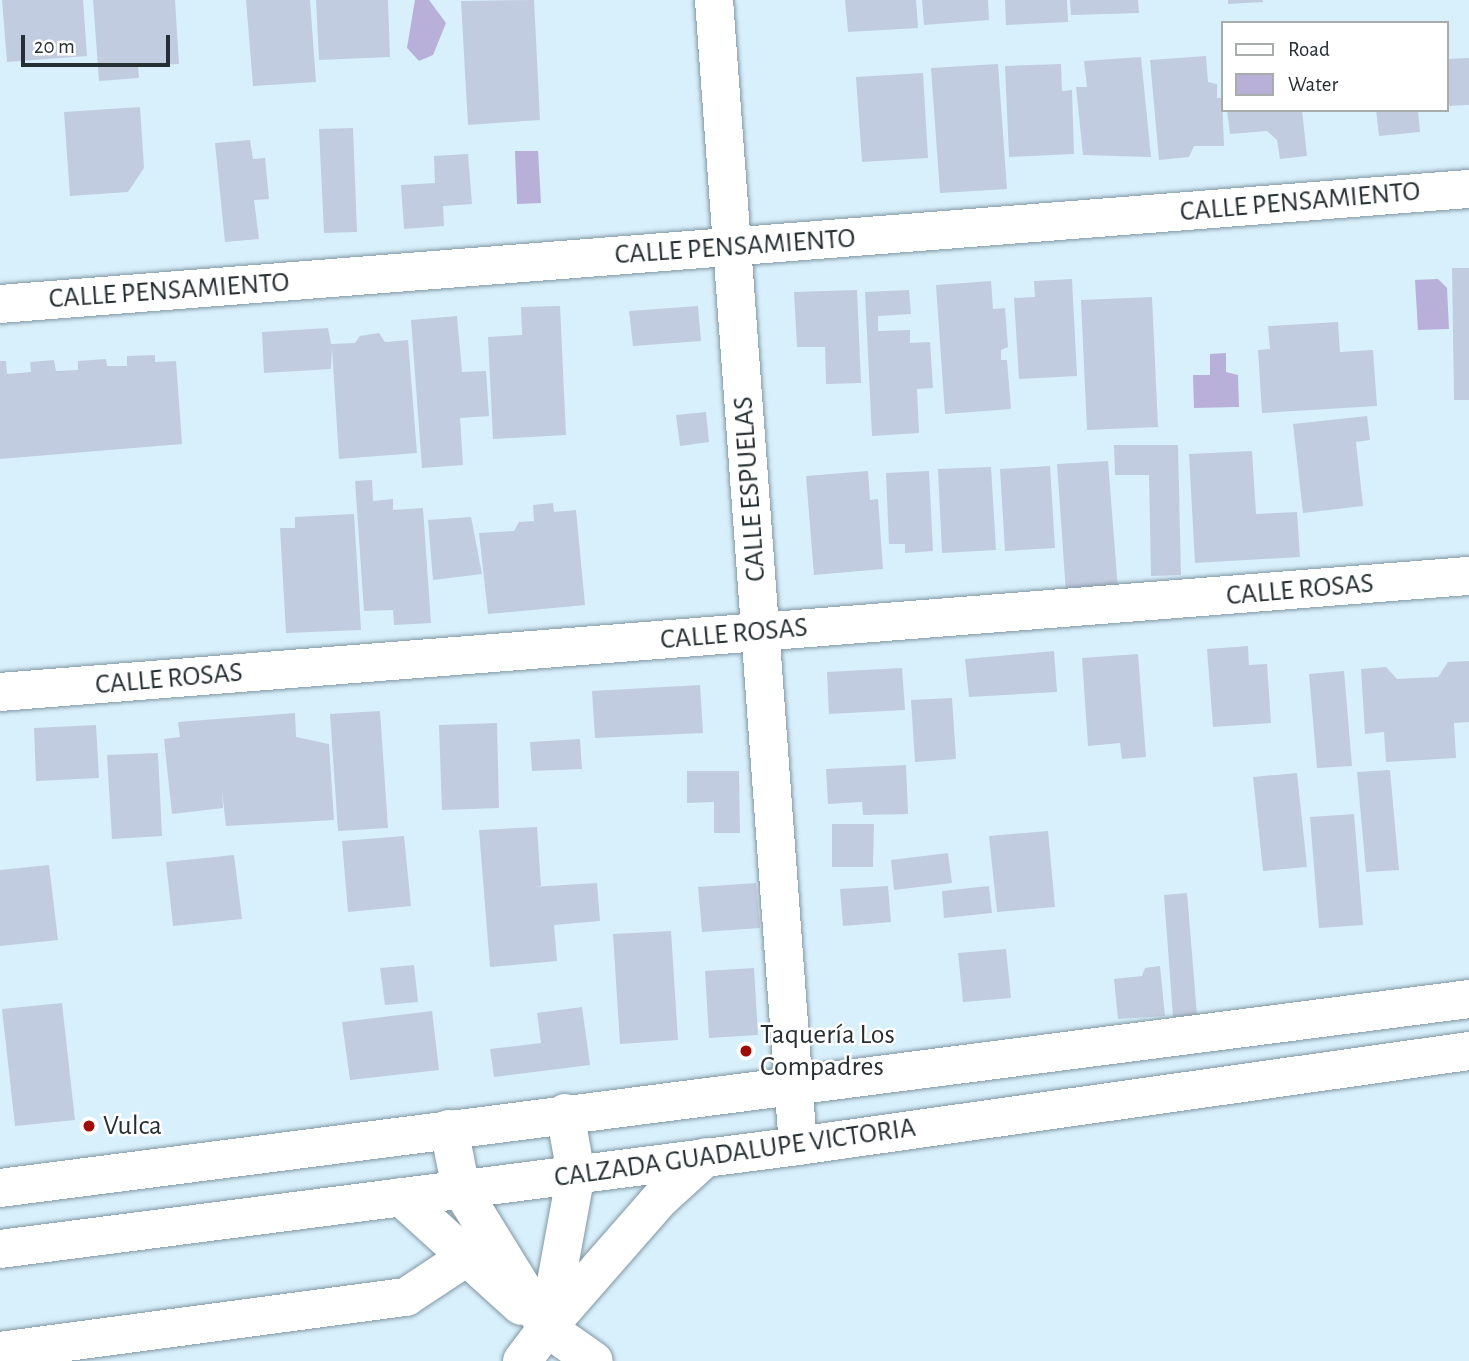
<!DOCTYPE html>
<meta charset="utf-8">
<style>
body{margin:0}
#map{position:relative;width:1469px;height:1361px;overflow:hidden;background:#d8f0fc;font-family:"Alegreya Sans",sans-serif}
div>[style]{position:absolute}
.water>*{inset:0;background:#b8b0d8}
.building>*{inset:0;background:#c1cce0}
.roads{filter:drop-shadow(0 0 2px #8096a2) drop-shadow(0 0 2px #8096a2)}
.minor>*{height:38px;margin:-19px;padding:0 19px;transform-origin:19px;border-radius:19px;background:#fff}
.major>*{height:38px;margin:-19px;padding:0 19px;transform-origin:19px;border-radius:19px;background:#fff}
.dots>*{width:19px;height:19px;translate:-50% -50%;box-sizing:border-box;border:4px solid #fff;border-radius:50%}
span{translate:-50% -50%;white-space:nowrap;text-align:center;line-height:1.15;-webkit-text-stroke:5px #fff;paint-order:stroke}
.street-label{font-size:28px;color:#262f33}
.poi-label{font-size:28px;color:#262f33}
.left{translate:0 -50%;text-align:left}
.legend{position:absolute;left:1221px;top:21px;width:228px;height:91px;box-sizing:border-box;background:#fff;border:2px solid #a8acad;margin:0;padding:9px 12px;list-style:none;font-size:21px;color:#262f33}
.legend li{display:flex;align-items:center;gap:14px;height:35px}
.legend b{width:35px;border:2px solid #a8acad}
.scale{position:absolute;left:21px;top:35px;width:149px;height:32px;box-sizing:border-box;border:4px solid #262f33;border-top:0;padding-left:9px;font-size:21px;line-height:24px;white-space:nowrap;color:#262f33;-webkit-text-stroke:5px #fff;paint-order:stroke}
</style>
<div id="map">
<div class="water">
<div style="clip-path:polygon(415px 0,429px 0,446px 23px,433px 55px,419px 61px,407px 48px)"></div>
<div style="clip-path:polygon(515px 151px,538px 151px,541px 203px,517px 204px)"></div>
<div style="clip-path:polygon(1438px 279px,1447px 288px,1449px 329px,1418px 330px,1415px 280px)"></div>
<div style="clip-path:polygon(1226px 353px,1226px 372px,1238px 375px,1239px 407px,1194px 408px,1193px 375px,1210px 375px,1210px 354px)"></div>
</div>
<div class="building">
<div style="clip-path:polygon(2px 0,83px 0,87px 56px,7px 62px)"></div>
<div style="clip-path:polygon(93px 0,175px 0,179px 64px,138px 66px,139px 78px,99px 81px)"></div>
<div style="clip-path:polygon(246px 0,310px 0,316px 82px,253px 86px)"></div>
<div style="clip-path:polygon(316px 0,388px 0,390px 57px,319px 60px)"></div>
<div style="clip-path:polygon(534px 0,540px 120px,468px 125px,461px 1px)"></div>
<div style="clip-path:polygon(845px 0,916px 0,918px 28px,848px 32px)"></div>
<div style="clip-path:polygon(922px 0,988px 0,989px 20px,924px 25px)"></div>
<div style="clip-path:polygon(1005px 0,1067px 0,1068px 22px,1006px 25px)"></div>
<div style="clip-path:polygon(1070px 0,1138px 0,1139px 13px,1071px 15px)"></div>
<div style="clip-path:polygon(1228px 0,1263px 0,1263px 2px,1228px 4px)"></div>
<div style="clip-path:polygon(1206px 56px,1208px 82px,1217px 84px,1217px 98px,1222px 98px,1224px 146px,1194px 146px,1189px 157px,1159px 160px,1150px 60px)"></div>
<div style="clip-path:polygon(1141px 57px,1151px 157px,1083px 155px,1076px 87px,1087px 87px,1084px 61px)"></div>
<div style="clip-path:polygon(1469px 58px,1469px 105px,1447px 106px,1446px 59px)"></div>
<div style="clip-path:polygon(998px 64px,1007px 189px,940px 193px,931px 68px)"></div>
<div style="clip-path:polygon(1061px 64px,1062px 91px,1072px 90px,1074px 154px,1009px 157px,1005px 66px)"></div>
<div style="clip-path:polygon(923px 73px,928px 158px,862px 162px,856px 77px)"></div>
<div style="clip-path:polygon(140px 107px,144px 168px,128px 192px,70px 196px,64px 112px)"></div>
<div style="clip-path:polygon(1227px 110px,1302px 110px,1307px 156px,1280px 159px,1277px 140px,1267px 131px,1230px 134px)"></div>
<div style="clip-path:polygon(1376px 110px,1418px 110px,1420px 132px,1379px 136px)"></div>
<div style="clip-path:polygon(353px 128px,357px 232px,324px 233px,319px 129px)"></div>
<div style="clip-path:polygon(250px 140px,253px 159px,265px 158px,269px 199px,254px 200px,259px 239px,225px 242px,215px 143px)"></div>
<div style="clip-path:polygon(468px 154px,472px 204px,443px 206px,444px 226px,404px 229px,401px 185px,435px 183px,434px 156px)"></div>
<div style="clip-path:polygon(1452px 268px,1469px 268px,1469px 400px,1454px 400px)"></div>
<div style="clip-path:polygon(1072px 279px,1077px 376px,1019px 379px,1014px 298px,1035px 297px,1034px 281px)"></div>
<div style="clip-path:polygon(991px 281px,993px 309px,1005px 308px,1008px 347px,1001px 350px,1001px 360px,1007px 360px,1011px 409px,945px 414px,936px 285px)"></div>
<div style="clip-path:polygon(857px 290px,861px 383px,826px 384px,825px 347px,797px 347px,794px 292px)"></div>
<div style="clip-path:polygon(909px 290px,911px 314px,878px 316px,878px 331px,910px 330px,910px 343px,930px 342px,933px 388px,917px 389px,919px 433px,872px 436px,865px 292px)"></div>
<div style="clip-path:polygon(1152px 297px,1158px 427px,1087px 430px,1081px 300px)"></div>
<div style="clip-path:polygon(560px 306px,566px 435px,493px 439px,488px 337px,522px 335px,521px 307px)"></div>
<div style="clip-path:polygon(698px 306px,701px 341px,633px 346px,629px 311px)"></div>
<div style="clip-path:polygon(457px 316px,462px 372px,486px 371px,489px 416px,460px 418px,463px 465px,422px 468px,411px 320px)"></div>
<div style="clip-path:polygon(1338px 322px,1340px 352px,1373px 350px,1377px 406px,1262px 413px,1258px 350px,1270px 349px,1268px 326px)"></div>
<div style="clip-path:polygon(328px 328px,331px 344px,355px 343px,360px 336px,379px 333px,385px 342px,408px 340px,417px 453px,339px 459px,332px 348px,331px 369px,264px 373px,262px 332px)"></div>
<div style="clip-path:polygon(155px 355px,155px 362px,176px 361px,182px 444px,0 459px,0 361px,6px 361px,7px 374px,31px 372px,30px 362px,54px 360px,56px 371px,78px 370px,78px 361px,106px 359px,107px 366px,127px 366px,127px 356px)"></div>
<div style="clip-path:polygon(706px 412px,709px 442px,680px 446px,676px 415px)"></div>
<div style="clip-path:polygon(1367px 416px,1370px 440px,1356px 442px,1363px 506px,1303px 513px,1293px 424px)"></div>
<div style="clip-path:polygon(1114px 445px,1178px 445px,1181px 575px,1151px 576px,1149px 475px,1115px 475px)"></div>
<div style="clip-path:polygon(1252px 451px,1256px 514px,1297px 512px,1300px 557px,1195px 563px,1189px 454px)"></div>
<div style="clip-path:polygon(1108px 461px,1118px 590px,1066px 593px,1057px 464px)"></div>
<div style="clip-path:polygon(1050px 466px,1055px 548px,1005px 551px,1000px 469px)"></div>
<div style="clip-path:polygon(991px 467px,996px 550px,942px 553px,938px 469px)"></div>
<div style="clip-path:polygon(868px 471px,870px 500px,878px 499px,883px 569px,814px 575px,806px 476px)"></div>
<div style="clip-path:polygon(929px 471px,933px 551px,905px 553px,905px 544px,889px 544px,886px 473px)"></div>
<div style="clip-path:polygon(372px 480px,373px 501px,393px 499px,393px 510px,423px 508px,431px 623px,394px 625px,393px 610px,364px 611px,355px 481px)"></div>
<div style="clip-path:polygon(553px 503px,554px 512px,576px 510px,585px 605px,488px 614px,479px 533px,514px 531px,519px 522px,534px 521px,533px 505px)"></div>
<div style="clip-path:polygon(354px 514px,361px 630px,286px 633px,280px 528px,295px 528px,295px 517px)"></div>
<div style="clip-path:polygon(471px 517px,482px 574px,433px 580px,428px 520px)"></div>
<div style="clip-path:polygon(1248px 646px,1249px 665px,1267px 664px,1271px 723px,1213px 727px,1207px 649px)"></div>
<div style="clip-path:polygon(1054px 651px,1057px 692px,969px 697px,965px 659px)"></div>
<div style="clip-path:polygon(1138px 654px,1146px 757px,1122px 759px,1120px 743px,1088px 746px,1082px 658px)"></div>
<div style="clip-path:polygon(1469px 661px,1469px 722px,1454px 723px,1456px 758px,1386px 762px,1384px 732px,1365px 734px,1361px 669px,1386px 667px,1397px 679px,1438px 677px,1448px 662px)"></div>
<div style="clip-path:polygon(902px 668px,905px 710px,829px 714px,827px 672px)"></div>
<div style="clip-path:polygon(1344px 671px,1352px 766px,1317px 768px,1309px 674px)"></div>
<div style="clip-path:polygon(700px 685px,703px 733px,595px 738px,592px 691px)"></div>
<div style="clip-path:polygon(952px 698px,956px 759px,915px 762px,911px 700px)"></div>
<div style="clip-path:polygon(380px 711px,388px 828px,338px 831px,330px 714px)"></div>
<div style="clip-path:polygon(295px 713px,296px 737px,329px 744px,334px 820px,226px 826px,222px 791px,223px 808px,172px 814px,164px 739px,180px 737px,178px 722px)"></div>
<div style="clip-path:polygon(497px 723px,499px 808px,442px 810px,439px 725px)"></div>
<div style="clip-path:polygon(96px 725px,99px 778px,36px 781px,34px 728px)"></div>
<div style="clip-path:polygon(580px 739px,582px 769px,532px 771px,530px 742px)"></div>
<div style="clip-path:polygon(158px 753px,162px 836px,112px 839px,107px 755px)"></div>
<div style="clip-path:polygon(906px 765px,908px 814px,863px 815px,862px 802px,828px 804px,826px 769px)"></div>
<div style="clip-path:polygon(1390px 770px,1399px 870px,1366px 872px,1357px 772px)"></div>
<div style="clip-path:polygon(687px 771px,739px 771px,740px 833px,714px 833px,714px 802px,687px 803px)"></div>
<div style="clip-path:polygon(1297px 773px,1307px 867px,1263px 871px,1253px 777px)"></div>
<div style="clip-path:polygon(1354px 814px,1363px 925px,1319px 928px,1310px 817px)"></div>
<div style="clip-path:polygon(832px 824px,874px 824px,873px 867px,832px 867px)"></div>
<div style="clip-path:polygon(537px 827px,541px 886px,532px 887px,597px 883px,600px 921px,554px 925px,557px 961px,490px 967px,479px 830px)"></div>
<div style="clip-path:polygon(1048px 831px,1055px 907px,997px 912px,989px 836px)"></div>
<div style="clip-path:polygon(404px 836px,411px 906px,348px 912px,342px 841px)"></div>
<div style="clip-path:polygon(948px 853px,952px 883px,894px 890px,891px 860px)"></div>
<div style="clip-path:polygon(234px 855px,242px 919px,173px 926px,166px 862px)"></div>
<div style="clip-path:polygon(49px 865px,58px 940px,0 946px,0 870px)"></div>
<div style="clip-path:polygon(756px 883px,760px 928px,702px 932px,698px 887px)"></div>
<div style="clip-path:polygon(888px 886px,891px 922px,843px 926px,840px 889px)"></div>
<div style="clip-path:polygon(989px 886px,992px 913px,944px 918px,942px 891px)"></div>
<div style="clip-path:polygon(1187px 893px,1197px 1015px,1173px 1017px,1164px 895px)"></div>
<div style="clip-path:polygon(671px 931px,678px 1040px,620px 1044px,613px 934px)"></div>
<div style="clip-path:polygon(1006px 949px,1011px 998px,963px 1002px,958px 953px)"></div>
<div style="clip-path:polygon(414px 965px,418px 1002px,385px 1005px,380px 968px)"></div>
<div style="clip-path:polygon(1160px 966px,1165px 1016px,1118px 1019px,1114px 979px,1142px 976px,1145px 968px)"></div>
<div style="clip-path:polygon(754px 968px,758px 1035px,709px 1038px,705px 971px)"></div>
<div style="clip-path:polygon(62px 1003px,75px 1120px,15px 1126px,2px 1009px)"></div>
<div style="clip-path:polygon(582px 1007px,590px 1065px,494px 1077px,490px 1049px,541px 1043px,537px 1013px)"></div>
<div style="clip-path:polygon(432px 1011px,439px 1070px,350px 1080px,342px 1022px)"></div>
</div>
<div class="roads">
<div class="minor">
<div style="left:714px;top:0;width:1149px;rotate:85.81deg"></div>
<div style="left:0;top:304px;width:1473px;rotate:-4.48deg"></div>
<div style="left:0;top:692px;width:1474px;rotate:-4.52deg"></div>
<div style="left:0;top:1351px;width:410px;rotate:-7.6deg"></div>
<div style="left:406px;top:1297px;width:71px;rotate:-33.5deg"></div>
<div style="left:522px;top:1361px;width:41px;rotate:-52.9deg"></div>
<div style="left:547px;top:1328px;width:57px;rotate:35.1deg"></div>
</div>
<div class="major">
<div style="left:449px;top:1129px;width:61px;rotate:78.7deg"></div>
<div style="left:461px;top:1189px;width:163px;rotate:58.3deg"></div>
<div style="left:0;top:1188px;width:1481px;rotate:-7.33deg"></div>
<div style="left:401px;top:1197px;width:162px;rotate:42.2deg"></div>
<div style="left:0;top:1249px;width:805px;rotate:-7.35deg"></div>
<div style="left:798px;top:1146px;width:678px;rotate:-8.06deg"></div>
<div style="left:548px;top:1326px;width:155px;rotate:-79.6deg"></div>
<div style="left:576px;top:1174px;width:62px;rotate:-100.2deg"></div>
<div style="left:547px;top:1328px;width:171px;rotate:-48.8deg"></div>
<div style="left:660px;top:1199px;width:62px;rotate:-42.4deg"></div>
</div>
</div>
<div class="dots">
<div style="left:746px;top:1051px;background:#a20c00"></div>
<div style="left:89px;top:1126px;background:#a20c00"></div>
</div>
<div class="street-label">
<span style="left:1300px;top:202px;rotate:-5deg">CALLE PENSAMIENTO</span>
<span style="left:735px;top:247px;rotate:-4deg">CALLE PENSAMIENTO</span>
<span style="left:169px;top:291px;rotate:-4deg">CALLE PENSAMIENTO</span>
<span style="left:750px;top:489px;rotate:-94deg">CALLE ESPUELAS</span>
<span style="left:1300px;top:590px;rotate:-5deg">CALLE ROSAS</span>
<span style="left:734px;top:634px;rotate:-5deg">CALLE ROSAS</span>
<span style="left:169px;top:679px;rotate:-5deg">CALLE ROSAS</span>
<span style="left:735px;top:1153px;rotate:-8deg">CALZADA GUADALUPE VICTORIA</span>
</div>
<div class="poi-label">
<span class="left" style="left:760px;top:1051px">Taquería Los<br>Compadres</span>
<span class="left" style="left:103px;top:1126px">Vulca</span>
</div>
<ul class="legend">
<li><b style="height:9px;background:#fff"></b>Road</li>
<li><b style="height:19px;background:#b8b0d8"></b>Water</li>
</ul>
<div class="scale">20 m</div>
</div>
